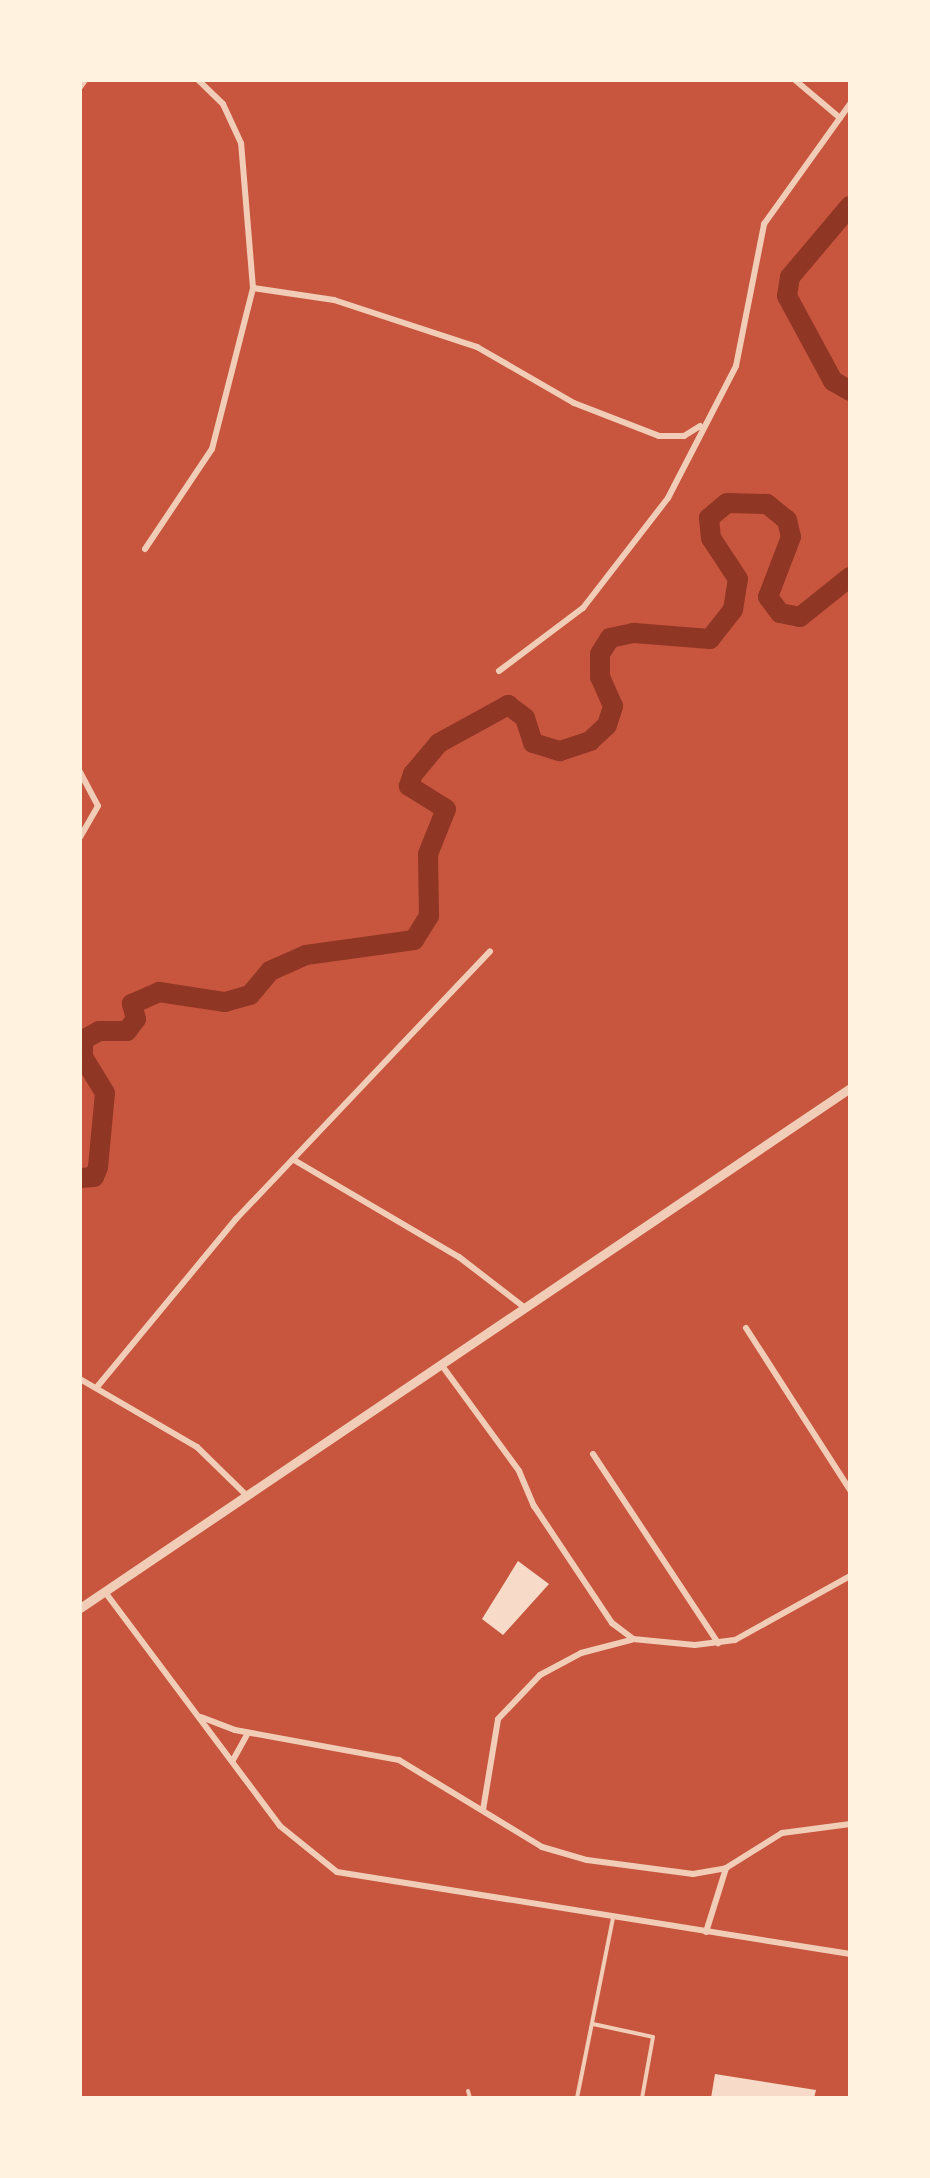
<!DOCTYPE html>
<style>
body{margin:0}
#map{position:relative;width:930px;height:2178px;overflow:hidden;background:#c8553d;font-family:Ubuntu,sans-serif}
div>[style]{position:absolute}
.river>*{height:20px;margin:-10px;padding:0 10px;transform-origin:10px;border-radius:10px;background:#8f3625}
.building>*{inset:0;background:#f7dbc8}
.service>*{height:4px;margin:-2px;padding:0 2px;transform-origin:2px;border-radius:2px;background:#f1ccb7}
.minor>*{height:6px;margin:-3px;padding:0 3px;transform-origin:3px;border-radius:3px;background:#f1ccb7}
.tertiary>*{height:9px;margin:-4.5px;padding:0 4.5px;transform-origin:4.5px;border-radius:4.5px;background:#f1ccb7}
span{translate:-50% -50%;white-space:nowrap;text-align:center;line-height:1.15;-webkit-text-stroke:8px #fff3e0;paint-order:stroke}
.frame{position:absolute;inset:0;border:82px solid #fff3e0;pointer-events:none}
</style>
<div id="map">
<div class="river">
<div style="left:850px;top:206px;width:93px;rotate:130.2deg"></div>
<div style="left:790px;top:277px;width:19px;rotate:99deg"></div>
<div style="left:787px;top:296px;width:97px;rotate:61.6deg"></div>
<div style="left:833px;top:381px;width:20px;rotate:30deg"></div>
<div style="left:80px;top:1178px;width:14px;rotate:-4deg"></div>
<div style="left:94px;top:1177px;width:11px;rotate:-68deg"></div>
<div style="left:98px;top:1167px;width:74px;rotate:-84.6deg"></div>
<div style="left:105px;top:1093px;width:42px;rotate:-121.4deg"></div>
<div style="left:83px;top:1057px;width:17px;rotate:-90deg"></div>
<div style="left:83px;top:1040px;width:18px;rotate:-29deg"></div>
<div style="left:99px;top:1031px;width:28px"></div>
<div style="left:127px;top:1031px;width:15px;rotate:-53deg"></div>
<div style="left:136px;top:1019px;width:16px;rotate:-105deg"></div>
<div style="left:132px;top:1004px;width:30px;rotate:-24deg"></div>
<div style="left:159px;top:992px;width:67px;rotate:8.6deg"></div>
<div style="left:225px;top:1002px;width:26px;rotate:-16deg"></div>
<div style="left:250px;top:995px;width:31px;rotate:-50deg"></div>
<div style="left:270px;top:971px;width:39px;rotate:-24deg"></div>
<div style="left:306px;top:955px;width:109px;rotate:-7.9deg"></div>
<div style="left:414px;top:940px;width:28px;rotate:-58deg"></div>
<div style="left:429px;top:916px;width:62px;rotate:-90.9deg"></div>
<div style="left:428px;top:854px;width:48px;rotate:-68.2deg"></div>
<div style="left:446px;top:809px;width:44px;rotate:-148.1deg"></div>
<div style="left:409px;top:786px;width:13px;rotate:-72deg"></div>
<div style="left:413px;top:774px;width:40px;rotate:-50deg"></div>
<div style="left:439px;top:743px;width:79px;rotate:-28.8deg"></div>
<div style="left:508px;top:705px;width:21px;rotate:37deg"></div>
<div style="left:525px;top:718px;width:26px;rotate:72deg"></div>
<div style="left:533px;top:743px;width:28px;rotate:17deg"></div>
<div style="left:560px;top:751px;width:32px;rotate:-18deg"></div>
<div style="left:590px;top:741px;width:23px;rotate:-43deg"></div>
<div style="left:607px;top:725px;width:20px;rotate:-72deg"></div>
<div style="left:613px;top:706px;width:32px;rotate:-114deg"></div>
<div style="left:600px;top:677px;width:23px;rotate:-90deg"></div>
<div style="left:600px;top:654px;width:19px;rotate:-58deg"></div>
<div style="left:610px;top:638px;width:25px;rotate:-12deg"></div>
<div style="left:634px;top:633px;width:76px;rotate:4.5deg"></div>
<div style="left:710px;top:639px;width:37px;rotate:-52deg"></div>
<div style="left:733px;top:610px;width:31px;rotate:-81deg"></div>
<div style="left:738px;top:579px;width:49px;rotate:-123.4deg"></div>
<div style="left:711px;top:538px;width:20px;rotate:-96deg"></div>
<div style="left:709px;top:518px;width:23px;rotate:-40deg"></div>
<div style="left:727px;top:503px;width:40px;rotate:1.4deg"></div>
<div style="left:767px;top:504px;width:26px;rotate:39deg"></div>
<div style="left:787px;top:520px;width:17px;rotate:77deg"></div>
<div style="left:791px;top:537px;width:64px;rotate:111deg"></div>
<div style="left:768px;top:597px;width:20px;rotate:53deg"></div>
<div style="left:780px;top:613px;width:20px;rotate:11deg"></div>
<div style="left:800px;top:617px;width:64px;rotate:-38.7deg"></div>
</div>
<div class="building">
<div style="clip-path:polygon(518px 1561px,549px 1584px,503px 1635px,482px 1619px)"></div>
<div style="clip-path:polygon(715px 2074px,816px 2090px,814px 2098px,711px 2098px)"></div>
</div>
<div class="service">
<div style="left:593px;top:2024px;width:61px;rotate:12.2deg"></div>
<div style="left:653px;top:2037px;width:62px;rotate:100.2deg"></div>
<div style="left:468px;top:2091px;width:7px;rotate:74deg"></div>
<div style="left:577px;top:2098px;width:184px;rotate:-78.7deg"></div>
</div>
<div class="minor">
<div style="left:795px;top:80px;width:59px;rotate:40.2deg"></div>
<div style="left:80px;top:87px;width:9px;rotate:-54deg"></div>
<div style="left:253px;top:288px;width:82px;rotate:8.4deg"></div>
<div style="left:334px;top:300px;width:151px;rotate:18.2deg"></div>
<div style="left:477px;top:347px;width:112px;rotate:30deg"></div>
<div style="left:574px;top:403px;width:91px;rotate:21.2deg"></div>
<div style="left:659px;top:436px;width:25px"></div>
<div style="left:684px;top:436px;width:19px;rotate:-32deg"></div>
<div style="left:145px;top:549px;width:120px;rotate:-56.2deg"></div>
<div style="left:212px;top:449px;width:166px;rotate:-75.7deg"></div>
<div style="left:253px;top:288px;width:145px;rotate:-94.7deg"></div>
<div style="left:241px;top:143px;width:43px;rotate:-114.8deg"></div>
<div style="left:223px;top:104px;width:35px;rotate:-136deg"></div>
<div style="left:499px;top:671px;width:105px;rotate:-36.9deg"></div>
<div style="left:583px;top:608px;width:139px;rotate:-52.3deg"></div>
<div style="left:668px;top:498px;width:148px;rotate:-62.7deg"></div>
<div style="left:736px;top:366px;width:145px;rotate:-78.8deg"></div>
<div style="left:764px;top:224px;width:148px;rotate:-54.4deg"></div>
<div style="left:80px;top:772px;width:38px;rotate:62deg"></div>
<div style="left:98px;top:806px;width:36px;rotate:120deg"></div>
<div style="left:294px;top:1160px;width:191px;rotate:30.5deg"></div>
<div style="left:459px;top:1257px;width:82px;rotate:37.6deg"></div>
<div style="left:746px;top:1328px;width:193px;rotate:57.3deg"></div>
<div style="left:443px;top:1367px;width:129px;rotate:53.8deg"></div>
<div style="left:519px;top:1471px;width:38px;rotate:67deg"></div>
<div style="left:534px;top:1506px;width:141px;rotate:56.3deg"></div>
<div style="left:612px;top:1623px;width:26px;rotate:37deg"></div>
<div style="left:633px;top:1639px;width:62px;rotate:5.5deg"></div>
<div style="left:695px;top:1645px;width:40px;rotate:-7.1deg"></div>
<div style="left:735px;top:1640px;width:132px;rotate:-29.1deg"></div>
<div style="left:80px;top:1379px;width:135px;rotate:30.2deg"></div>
<div style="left:197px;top:1447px;width:70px;rotate:44.4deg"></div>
<div style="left:97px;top:1387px;width:218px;rotate:-50.4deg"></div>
<div style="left:236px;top:1219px;width:369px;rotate:-46.5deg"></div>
<div style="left:593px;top:1454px;width:227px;rotate:56.5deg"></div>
<div style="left:105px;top:1592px;width:292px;rotate:53.2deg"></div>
<div style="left:280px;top:1826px;width:73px;rotate:38.9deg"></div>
<div style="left:337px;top:1872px;width:520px;rotate:9.08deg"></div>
<div style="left:201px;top:1717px;width:36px;rotate:21deg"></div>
<div style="left:235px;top:1730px;width:167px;rotate:10.4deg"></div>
<div style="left:399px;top:1760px;width:167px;rotate:31.3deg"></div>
<div style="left:542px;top:1847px;width:47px;rotate:16.1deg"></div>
<div style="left:587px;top:1860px;width:107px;rotate:7.5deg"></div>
<div style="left:693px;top:1874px;width:34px;rotate:-10deg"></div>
<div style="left:726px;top:1868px;width:66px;rotate:-32deg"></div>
<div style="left:782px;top:1833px;width:69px;rotate:-7.5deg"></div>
<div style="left:233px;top:1760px;width:31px;rotate:-61deg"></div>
<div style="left:483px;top:1810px;width:92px;rotate:-80.6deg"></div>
<div style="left:498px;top:1719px;width:61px;rotate:-46.3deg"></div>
<div style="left:540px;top:1675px;width:47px;rotate:-28.2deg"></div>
<div style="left:581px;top:1653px;width:52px;rotate:-14.6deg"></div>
<div style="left:706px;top:1932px;width:67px;rotate:-72.6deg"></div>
</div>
<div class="tertiary">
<div style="left:80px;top:1608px;width:929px;rotate:-34.03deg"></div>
</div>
<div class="frame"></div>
</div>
